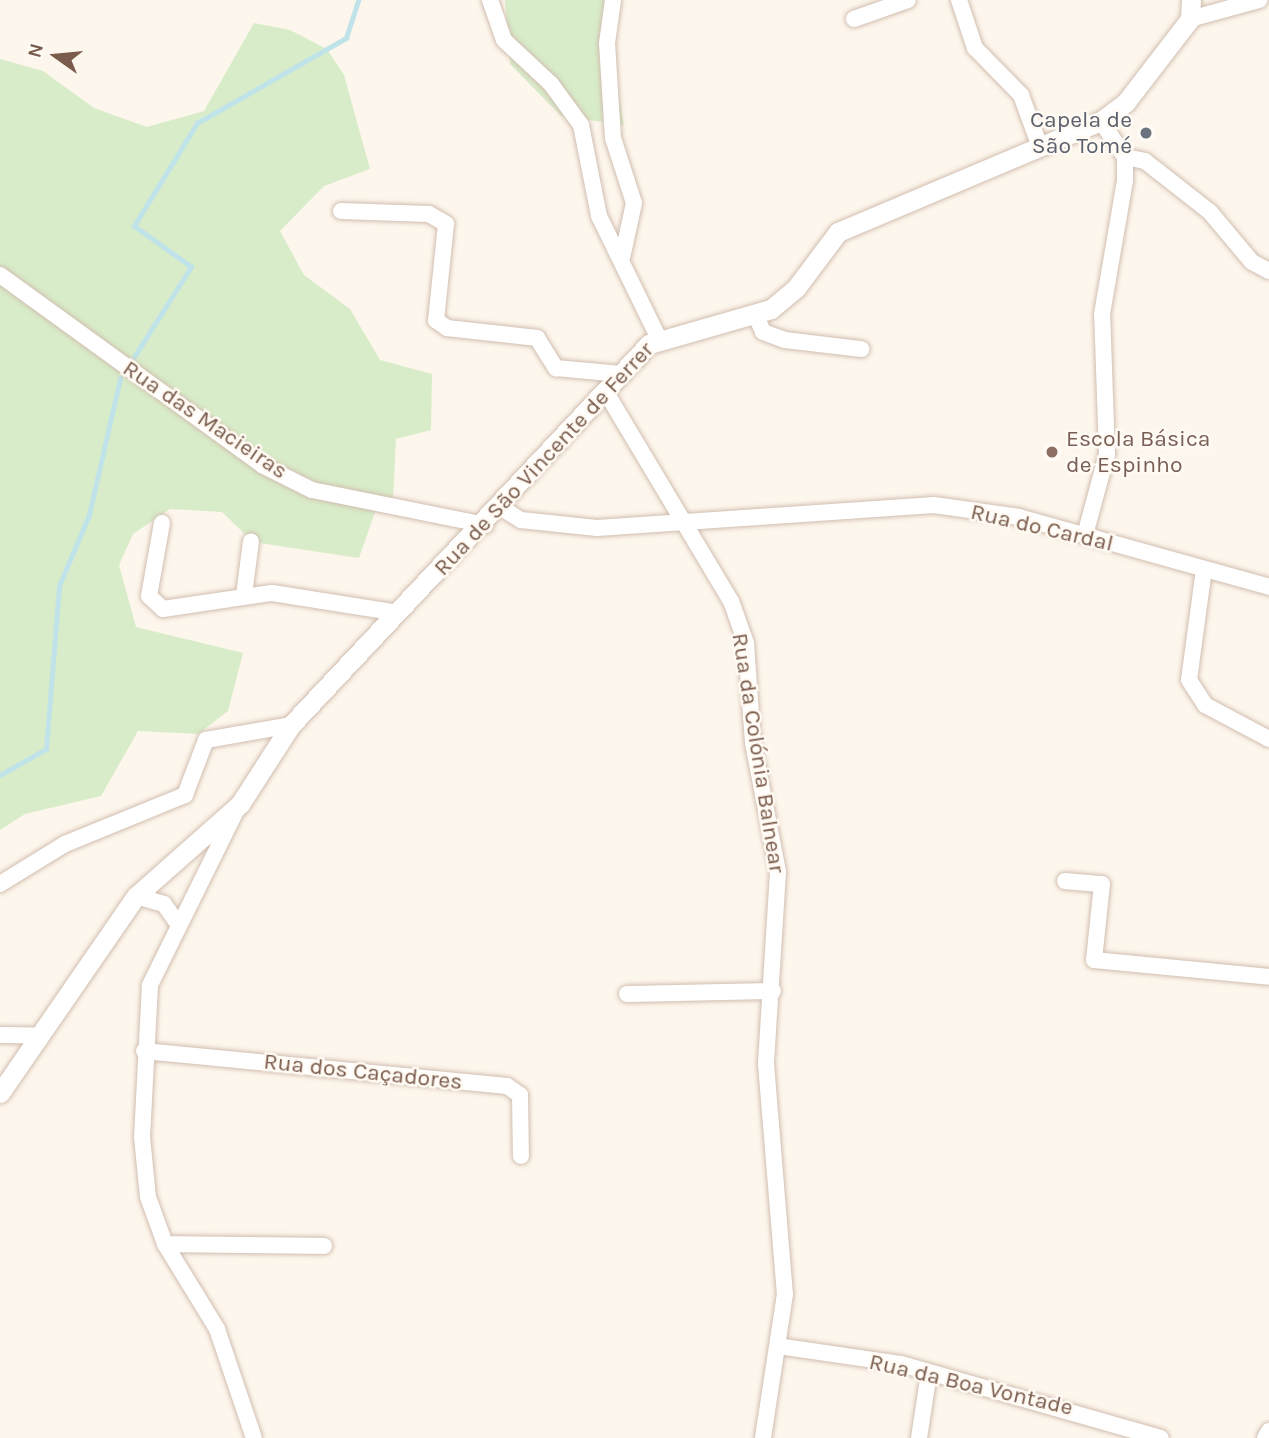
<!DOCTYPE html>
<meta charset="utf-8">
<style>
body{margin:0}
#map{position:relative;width:1269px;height:1438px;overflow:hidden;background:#fdf6ec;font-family:Karla,sans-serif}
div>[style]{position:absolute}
.green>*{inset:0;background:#d8ecc9}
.stream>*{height:4.5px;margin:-2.25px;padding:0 2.25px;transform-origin:2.25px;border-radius:2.25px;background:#bfe3e8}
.roads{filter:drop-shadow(0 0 2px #d1beb0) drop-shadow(0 0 2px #d1beb0)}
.minor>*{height:16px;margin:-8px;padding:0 8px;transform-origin:8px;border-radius:8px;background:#fff}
.tertiary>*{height:19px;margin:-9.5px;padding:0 9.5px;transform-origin:9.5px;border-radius:9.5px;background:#fff}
.dots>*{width:19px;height:19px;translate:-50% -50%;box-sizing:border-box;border:4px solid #fffaf3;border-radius:50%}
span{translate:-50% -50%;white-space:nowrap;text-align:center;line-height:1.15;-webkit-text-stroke:5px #fffaf3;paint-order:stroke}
.worship-label{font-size:23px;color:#5b616d}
.right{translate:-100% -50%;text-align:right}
.street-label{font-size:23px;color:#7a5c4d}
.education-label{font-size:23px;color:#785e54}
.left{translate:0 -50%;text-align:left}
.north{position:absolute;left:21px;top:21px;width:70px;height:70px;-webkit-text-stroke:5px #fffaf3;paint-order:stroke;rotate:285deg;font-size:19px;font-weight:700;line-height:28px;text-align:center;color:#7a5c4d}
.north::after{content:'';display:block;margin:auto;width:24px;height:32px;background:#7a5c4d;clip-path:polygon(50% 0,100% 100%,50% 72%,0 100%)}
</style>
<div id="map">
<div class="green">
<div style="clip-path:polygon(505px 0,612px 0,612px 56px,624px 125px,561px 116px,510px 64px)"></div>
<div style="clip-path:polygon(254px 23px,290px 30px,327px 49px,344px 75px,370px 169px,324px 186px,280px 231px,304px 275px,350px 309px,380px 360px,432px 374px,431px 430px,396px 439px,393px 497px,375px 512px,359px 558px,253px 542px,222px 512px,170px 509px,133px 534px,119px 565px,136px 627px,243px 653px,228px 711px,198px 734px,138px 731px,101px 796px,25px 814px,0 830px,0 59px,43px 71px,94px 108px,147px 127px,204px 111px)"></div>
</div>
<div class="stream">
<div style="left:134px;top:357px;width:107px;rotate:-57.7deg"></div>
<div style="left:191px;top:267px;width:70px;rotate:-144.3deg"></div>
<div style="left:134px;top:226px;width:121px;rotate:-58.5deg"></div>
<div style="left:197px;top:123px;width:172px;rotate:-29.7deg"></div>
<div style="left:346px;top:38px;width:40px;rotate:-72deg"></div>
<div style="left:0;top:775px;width:53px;rotate:-29.5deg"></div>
<div style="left:46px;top:749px;width:164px;rotate:-85.4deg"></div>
<div style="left:59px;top:586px;width:77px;rotate:-67.1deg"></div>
<div style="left:89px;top:515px;width:140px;rotate:-77.2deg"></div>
</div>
<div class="roads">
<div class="minor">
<div style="left:490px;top:0;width:42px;rotate:70.7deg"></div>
<div style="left:504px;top:40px;width:64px;rotate:43.1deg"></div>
<div style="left:551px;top:84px;width:51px;rotate:53.8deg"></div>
<div style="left:581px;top:125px;width:93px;rotate:78.8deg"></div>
<div style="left:599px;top:216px;width:135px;rotate:64deg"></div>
<div style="left:613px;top:0;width:43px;rotate:97.9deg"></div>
<div style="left:607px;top:43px;width:95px;rotate:86.4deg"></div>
<div style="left:613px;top:138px;width:68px;rotate:72.1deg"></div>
<div style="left:634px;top:203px;width:56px;rotate:102.3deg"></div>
<div style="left:959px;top:0;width:51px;rotate:71.6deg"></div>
<div style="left:975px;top:48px;width:66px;rotate:45.6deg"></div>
<div style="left:1021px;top:95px;width:55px;rotate:69.9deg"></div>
<div style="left:854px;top:19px;width:57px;rotate:-19.4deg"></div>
<div style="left:1190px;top:19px;width:72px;rotate:-15.4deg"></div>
<div style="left:1125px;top:157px;width:20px;rotate:11deg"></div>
<div style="left:1145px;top:161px;width:83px;rotate:38.1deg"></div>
<div style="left:1210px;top:212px;width:65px;rotate:50deg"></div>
<div style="left:1252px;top:262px;width:19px;rotate:28deg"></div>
<div style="left:341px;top:211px;width:88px;rotate:2deg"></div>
<div style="left:429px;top:214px;width:20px;rotate:30deg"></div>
<div style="left:446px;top:224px;width:97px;rotate:95.9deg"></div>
<div style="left:436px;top:320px;width:14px;rotate:36deg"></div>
<div style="left:447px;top:328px;width:91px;rotate:6.3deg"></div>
<div style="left:537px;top:338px;width:36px;rotate:58deg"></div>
<div style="left:556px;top:368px;width:65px;rotate:5.3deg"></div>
<div style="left:0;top:275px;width:324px;rotate:35.9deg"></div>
<div style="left:262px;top:465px;width:56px;rotate:26.6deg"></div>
<div style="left:312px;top:490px;width:177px;rotate:11.4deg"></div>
<div style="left:756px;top:316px;width:17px;rotate:66deg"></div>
<div style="left:763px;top:332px;width:23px;rotate:20deg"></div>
<div style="left:785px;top:340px;width:77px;rotate:6.8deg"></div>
<div style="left:607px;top:394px;width:241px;rotate:59.1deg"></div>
<div style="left:731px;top:601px;width:45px;rotate:70.3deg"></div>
<div style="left:746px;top:643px;width:100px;rotate:86deg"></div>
<div style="left:753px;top:743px;width:131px;rotate:79deg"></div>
<div style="left:778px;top:872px;width:192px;rotate:93.6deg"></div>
<div style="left:766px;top:1064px;width:231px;rotate:85.3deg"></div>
<div style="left:785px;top:1294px;width:146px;rotate:98.7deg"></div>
<div style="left:500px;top:507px;width:25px;rotate:32deg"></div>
<div style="left:521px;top:520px;width:76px;rotate:6deg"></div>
<div style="left:597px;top:528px;width:338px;rotate:-3.9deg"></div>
<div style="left:934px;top:505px;width:86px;rotate:8deg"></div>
<div style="left:1019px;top:517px;width:260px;rotate:15.6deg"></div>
<div style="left:162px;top:523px;width:74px;rotate:100.1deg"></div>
<div style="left:149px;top:596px;width:19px;rotate:43deg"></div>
<div style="left:163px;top:609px;width:110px;rotate:-8.4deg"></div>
<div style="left:272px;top:593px;width:128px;rotate:9deg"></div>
<div style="left:1085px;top:535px;width:84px;rotate:-74.8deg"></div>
<div style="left:1107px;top:454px;width:140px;rotate:-92deg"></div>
<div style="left:1102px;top:314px;width:135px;rotate:-80.2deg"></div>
<div style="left:1125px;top:181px;width:24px;rotate:-90deg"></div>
<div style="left:1125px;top:157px;width:43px;rotate:-123.7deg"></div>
<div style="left:1204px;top:569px;width:112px;rotate:97.7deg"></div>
<div style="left:1189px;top:680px;width:30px;rotate:57deg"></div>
<div style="left:1205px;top:705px;width:72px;rotate:28deg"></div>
<div style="left:244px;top:595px;width:54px;rotate:-82.6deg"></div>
<div style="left:238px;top:807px;width:199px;rotate:116.3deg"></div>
<div style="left:150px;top:985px;width:152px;rotate:93deg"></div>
<div style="left:142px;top:1137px;width:60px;rotate:84.3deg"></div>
<div style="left:148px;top:1197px;width:50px;rotate:70.1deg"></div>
<div style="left:165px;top:1244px;width:100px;rotate:58.5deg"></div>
<div style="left:217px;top:1329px;width:115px;rotate:71.3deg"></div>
<div style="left:1065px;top:881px;width:37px;rotate:5deg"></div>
<div style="left:1102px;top:884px;width:76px;rotate:96deg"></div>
<div style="left:1094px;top:960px;width:176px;rotate:5.5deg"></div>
<div style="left:0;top:884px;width:76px;rotate:-31.6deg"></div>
<div style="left:65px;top:844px;width:130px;rotate:-22.2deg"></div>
<div style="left:185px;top:795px;width:59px;rotate:-69.1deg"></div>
<div style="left:206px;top:740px;width:86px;rotate:-10deg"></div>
<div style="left:136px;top:896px;width:29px;rotate:16deg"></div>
<div style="left:164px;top:904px;width:24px;rotate:55deg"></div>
<div style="left:627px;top:994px;width:146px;rotate:-1.2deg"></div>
<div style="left:0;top:1035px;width:39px;rotate:1deg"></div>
<div style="left:144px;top:1051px;width:365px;rotate:5.5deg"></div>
<div style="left:507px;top:1086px;width:16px;rotate:35deg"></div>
<div style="left:520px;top:1095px;width:61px;rotate:89.1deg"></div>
<div style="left:165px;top:1244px;width:159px;rotate:0.7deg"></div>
<div style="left:778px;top:1346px;width:124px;rotate:8.3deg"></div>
<div style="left:901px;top:1364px;width:270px;rotate:15.9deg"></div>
<div style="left:919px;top:1438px;width:66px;rotate:-81.3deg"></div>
<div style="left:1265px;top:1438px;width:8px;rotate:-60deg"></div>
</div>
<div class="tertiary">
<div style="left:0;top:1093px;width:239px;rotate:-55.4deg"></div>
<div style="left:136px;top:896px;width:139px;rotate:-41.5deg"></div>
<div style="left:240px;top:804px;width:94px;rotate:-57.2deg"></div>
<div style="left:291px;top:725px;width:523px;rotate:-46.78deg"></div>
<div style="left:649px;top:344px;width:127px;rotate:-16deg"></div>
<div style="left:771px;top:309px;width:33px;rotate:-40deg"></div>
<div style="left:796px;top:288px;width:70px;rotate:-53.1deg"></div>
<div style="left:838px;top:232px;width:285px;rotate:-22.9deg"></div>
<div style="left:1101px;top:121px;width:31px;rotate:-37deg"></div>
<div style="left:1126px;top:102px;width:105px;rotate:-52.4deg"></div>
<div style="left:1190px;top:19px;width:19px;rotate:-87deg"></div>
</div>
</div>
<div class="dots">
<div style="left:1146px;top:133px;background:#6b7280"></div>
<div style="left:1052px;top:452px;background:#8d6e63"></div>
</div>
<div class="worship-label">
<span class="right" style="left:1132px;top:133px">Capela de<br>São Tomé</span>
</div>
<div class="street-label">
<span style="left:205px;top:420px;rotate:34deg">Rua das Macieiras</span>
<span style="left:544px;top:459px;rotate:-47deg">Rua de São Vincente de Ferrer</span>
<span style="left:1042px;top:528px;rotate:13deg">Rua do Cardal</span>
<span style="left:758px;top:753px;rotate:81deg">Rua da Colónia Balnear</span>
<span style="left:363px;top:1072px;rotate:6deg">Rua dos Caçadores</span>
<span style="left:971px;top:1385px;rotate:13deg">Rua da Boa Vontade</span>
</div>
<div class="education-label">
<span class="left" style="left:1066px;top:452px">Escola Básica<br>de Espinho</span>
</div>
<div class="north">N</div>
</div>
